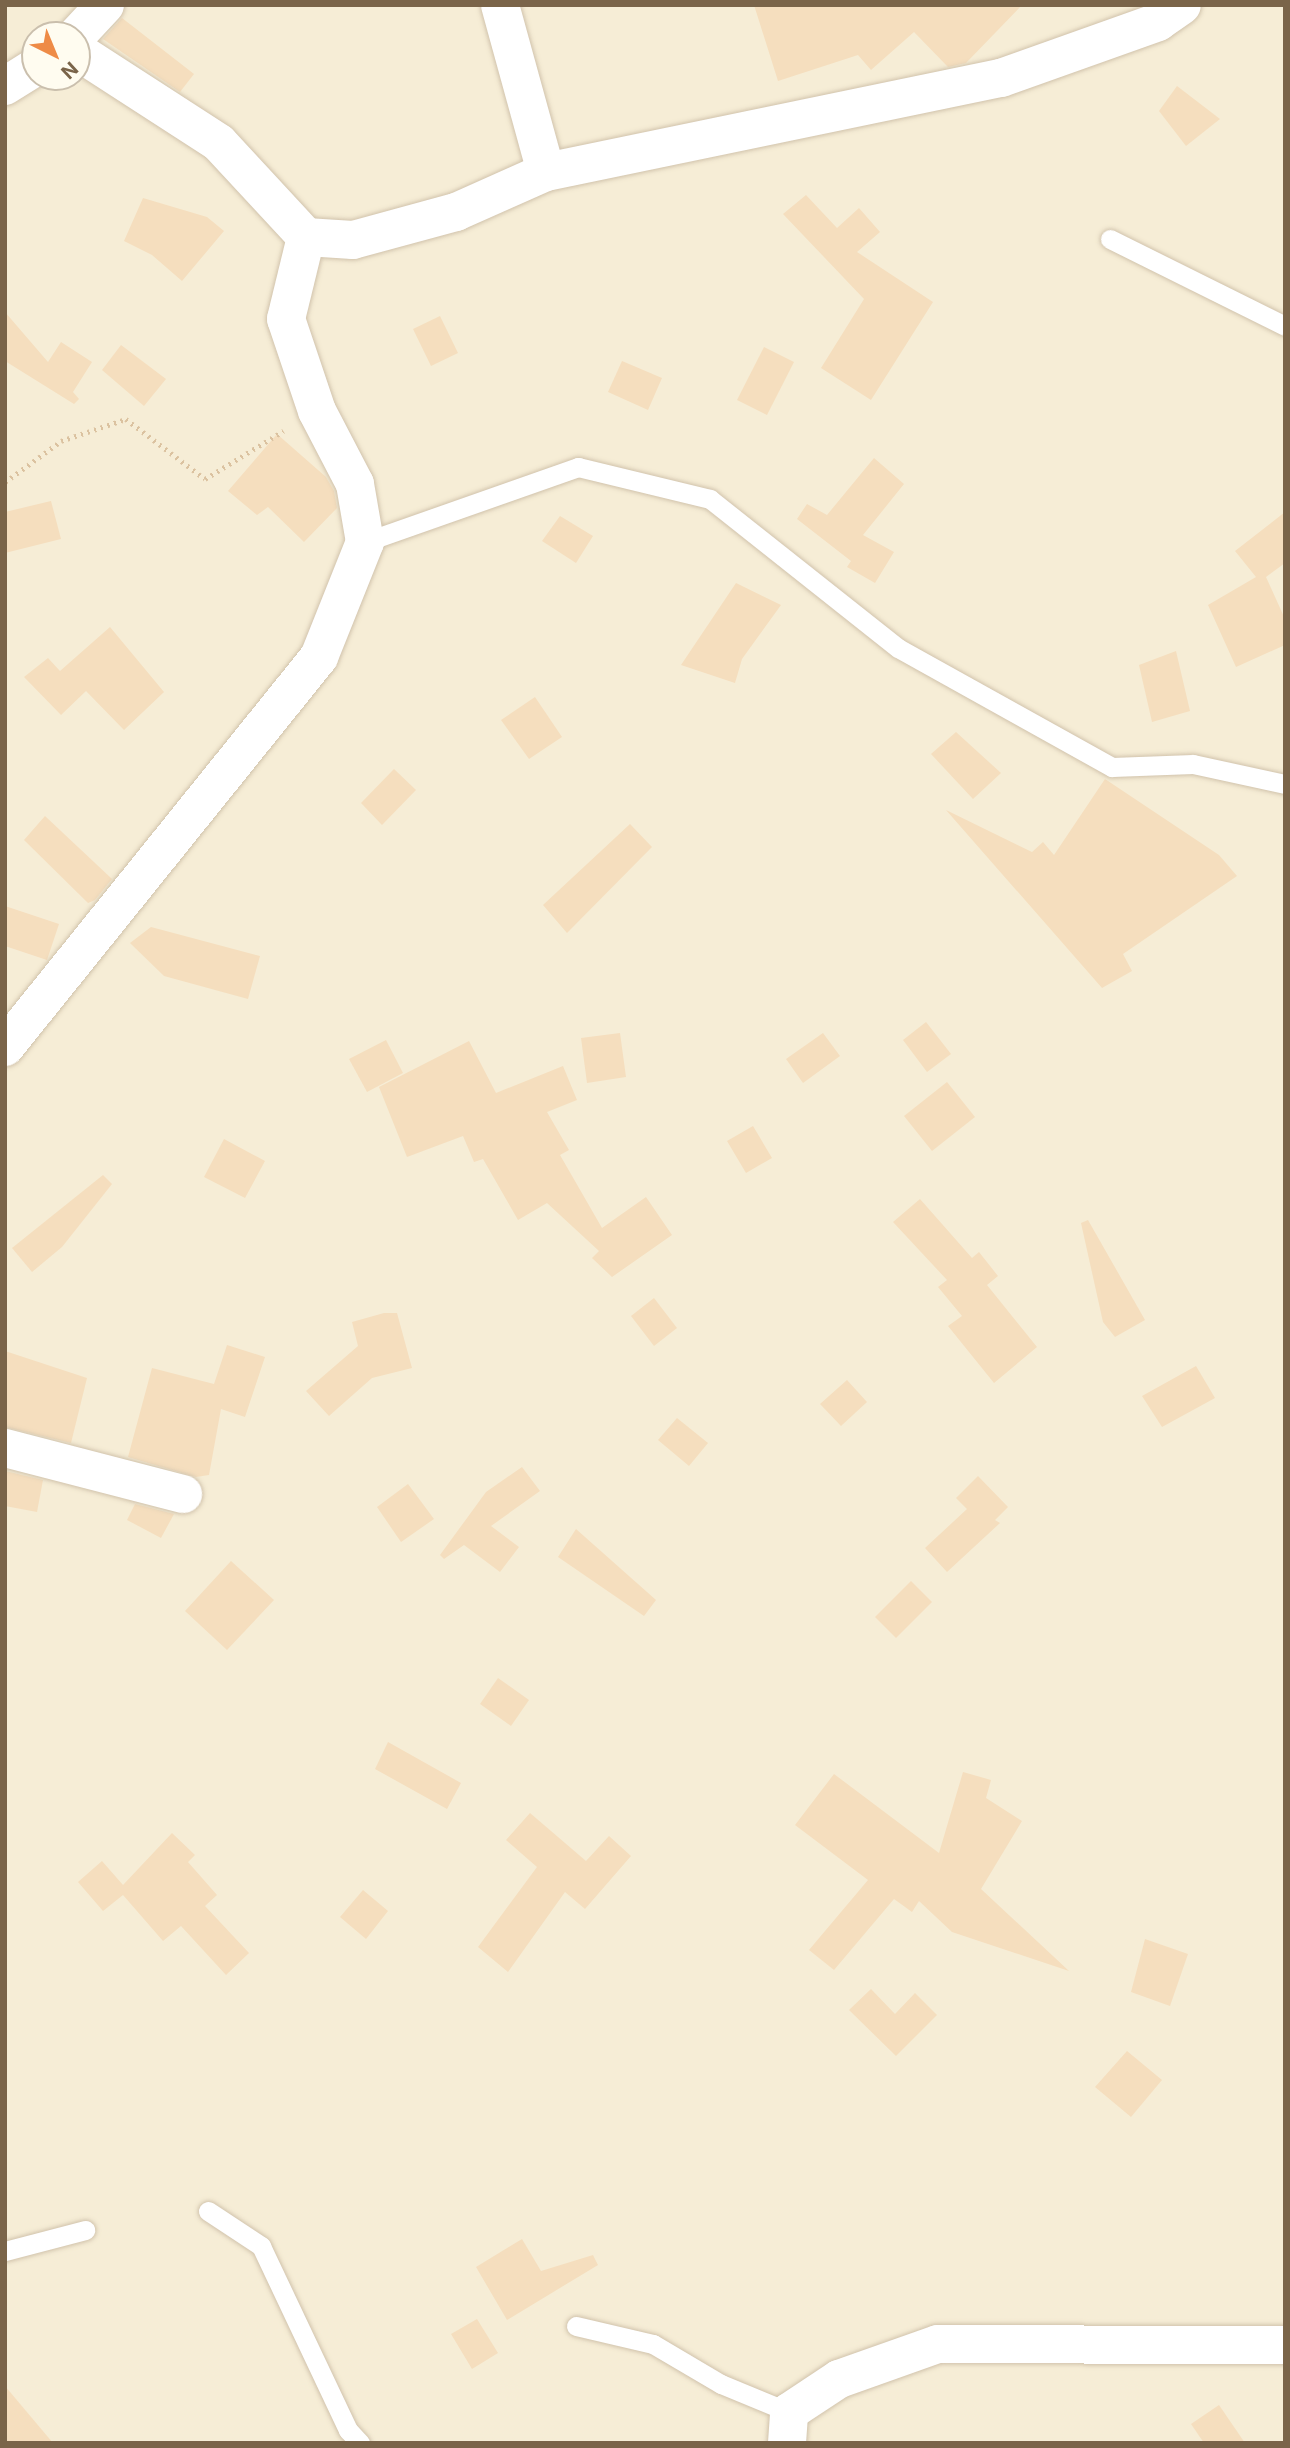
<!DOCTYPE html>
<style>
body{margin:0}
#map{position:relative;width:1290px;height:2448px;overflow:hidden;background:#fef9e8;font-family:Inter,sans-serif}
div>[style]{position:absolute}
.residential>*{inset:0;background:#f6edd6}
.building>*{inset:0;background:#f5debe}
.path>*{height:4.5px;margin-top:-2.25px;transform-origin:0;background:repeating-linear-gradient(90deg,#dbc2a0 0 2px,transparent 0 7px)}
.roads{filter:drop-shadow(0 0 2px #d1c3ac) drop-shadow(0 0 2px #d1c3ac)}
.lane>*{height:19px;margin:-9.5px;padding:0 9.5px;transform-origin:9.5px;border-radius:9.5px;background:#fff}
.street>*{height:38px;margin:-19px;padding:0 19px;transform-origin:19px;border-radius:19px;background:#fff}
span{translate:-50% -50%;white-space:nowrap;text-align:center;line-height:1.15;-webkit-text-stroke:7px #fffcf0;paint-order:stroke}
.frame{position:absolute;inset:0;border:7px solid #7a6449;pointer-events:none}
.north{position:absolute;left:21px;top:21px;width:70px;height:70px;box-sizing:border-box;background:#fffcf0;border:2px solid #cabfad;border-radius:50%;rotate:137deg;font-size:19px;font-weight:700;line-height:28px;text-align:center;color:#7a6449}
.north::after{content:'';display:block;margin:auto;width:24px;height:32px;background:#ee8b46;clip-path:polygon(50% 0,100% 100%,50% 72%,0 100%)}
</style>
<div id="map">
<div class="residential">
<div style="clip-path:polygon(evenodd,5px 5px,1285px 5px,1285px 2443px,5px 2443px,5px 5px,35px 35px,77px 35px,77px 77px,35px 77px,35px 35px)"></div>
</div>
<div class="building">
<div style="clip-path:polygon(754px 5px,1022px 5px,966px 63px,948px 67px,914px 32px,871px 70px,858px 55px,778px 81px)"></div>
<div style="clip-path:polygon(122px 18px,194px 74px,180px 92px,103px 39px)"></div>
<div style="clip-path:polygon(1177px 86px,1220px 119px,1186px 146px,1159px 111px)"></div>
<div style="clip-path:polygon(806px 195px,837px 228px,859px 208px,880px 232px,857px 252px,933px 302px,871px 400px,821px 368px,864px 299px,783px 214px)"></div>
<div style="clip-path:polygon(143px 198px,207px 217px,224px 231px,182px 281px,152px 255px,124px 241px)"></div>
<div style="clip-path:polygon(5px 312px,48px 362px,61px 342px,92px 362px,73px 392px,79px 399px,74px 404px,5px 361px)"></div>
<div style="clip-path:polygon(440px 316px,458px 353px,431px 366px,413px 329px)"></div>
<div style="clip-path:polygon(121px 345px,166px 379px,144px 406px,102px 370px)"></div>
<div style="clip-path:polygon(764px 347px,794px 362px,767px 415px,737px 400px)"></div>
<div style="clip-path:polygon(622px 361px,662px 378px,648px 410px,608px 392px)"></div>
<div style="clip-path:polygon(277px 434px,326px 477px,334px 491px,337px 508px,304px 542px,268px 507px,257px 515px,228px 491px)"></div>
<div style="clip-path:polygon(874px 458px,904px 484px,863px 535px,894px 552px,875px 583px,847px 567px,851px 561px,797px 519px,807px 504px,827px 515px)"></div>
<div style="clip-path:polygon(51px 501px,61px 539px,5px 553px,5px 512px)"></div>
<div style="clip-path:polygon(1285px 512px,1285px 563px,1266px 577px,1285px 619px,1285px 645px,1236px 667px,1208px 605px,1256px 577px,1235px 551px)"></div>
<div style="clip-path:polygon(560px 516px,593px 536px,576px 563px,542px 541px)"></div>
<div style="clip-path:polygon(736px 583px,781px 605px,742px 659px,735px 683px,681px 665px)"></div>
<div style="clip-path:polygon(110px 627px,164px 692px,124px 730px,86px 691px,61px 715px,24px 677px,48px 658px,60px 671px)"></div>
<div style="clip-path:polygon(1176px 651px,1190px 711px,1152px 722px,1139px 665px)"></div>
<div style="clip-path:polygon(535px 697px,562px 737px,529px 759px,501px 720px)"></div>
<div style="clip-path:polygon(956px 732px,1001px 773px,973px 799px,931px 754px)"></div>
<div style="clip-path:polygon(394px 769px,416px 790px,382px 825px,361px 803px)"></div>
<div style="clip-path:polygon(1105px 779px,1219px 855px,1237px 876px,1123px 954px,1132px 971px,1102px 988px,946px 810px,1032px 852px,1043px 842px,1054px 855px)"></div>
<div style="clip-path:polygon(45px 816px,112px 879px,95px 900px,88px 903px,24px 840px)"></div>
<div style="clip-path:polygon(630px 824px,652px 847px,567px 933px,543px 905px)"></div>
<div style="clip-path:polygon(5px 906px,59px 924px,47px 960px,5px 946px)"></div>
<div style="clip-path:polygon(151px 927px,260px 956px,248px 999px,164px 976px,130px 943px)"></div>
<div style="clip-path:polygon(926px 1022px,951px 1054px,927px 1072px,903px 1040px)"></div>
<div style="clip-path:polygon(620px 1033px,626px 1077px,587px 1083px,581px 1038px)"></div>
<div style="clip-path:polygon(823px 1033px,840px 1056px,803px 1083px,786px 1059px)"></div>
<div style="clip-path:polygon(386px 1040px,403px 1073px,367px 1092px,349px 1059px)"></div>
<div style="clip-path:polygon(469px 1041px,496px 1093px,563px 1066px,577px 1100px,547px 1112px,569px 1150px,560px 1155px,602px 1228px,646px 1197px,672px 1235px,612px 1277px,592px 1258px,599px 1251px,547px 1203px,518px 1220px,483px 1159px,474px 1162px,463px 1136px,407px 1157px,379px 1087px)"></div>
<div style="clip-path:polygon(947px 1082px,975px 1117px,932px 1151px,904px 1116px)"></div>
<div style="clip-path:polygon(753px 1126px,772px 1158px,746px 1173px,727px 1141px)"></div>
<div style="clip-path:polygon(224px 1139px,265px 1161px,245px 1198px,204px 1177px)"></div>
<div style="clip-path:polygon(103px 1175px,112px 1184px,62px 1247px,32px 1272px,12px 1248px)"></div>
<div style="clip-path:polygon(920px 1199px,972px 1258px,979px 1252px,998px 1276px,987px 1285px,1037px 1347px,994px 1383px,948px 1326px,962px 1316px,938px 1287px,947px 1280px,893px 1222px)"></div>
<div style="clip-path:polygon(1088px 1220px,1145px 1320px,1115px 1337px,1103px 1322px,1081px 1223px)"></div>
<div style="clip-path:polygon(654px 1298px,677px 1328px,654px 1346px,631px 1316px)"></div>
<div style="clip-path:polygon(384px 1313px,397px 1313px,412px 1368px,372px 1378px,329px 1416px,306px 1391px,358px 1346px,352px 1322px)"></div>
<div style="clip-path:polygon(227px 1345px,265px 1357px,245px 1417px,221px 1409px,209px 1475px,196px 1477px,128px 1457px,152px 1368px,214px 1384px)"></div>
<div style="clip-path:polygon(5px 1351px,87px 1378px,71px 1443px,5px 1427px)"></div>
<div style="clip-path:polygon(1196px 1366px,1215px 1398px,1162px 1427px,1142px 1396px)"></div>
<div style="clip-path:polygon(847px 1380px,867px 1402px,841px 1426px,820px 1404px)"></div>
<div style="clip-path:polygon(677px 1418px,708px 1443px,689px 1466px,658px 1440px)"></div>
<div style="clip-path:polygon(522px 1467px,540px 1491px,491px 1526px,519px 1547px,500px 1572px,464px 1545px,444px 1559px,440px 1555px,486px 1492px)"></div>
<div style="clip-path:polygon(5px 1471px,43px 1480px,37px 1512px,5px 1506px)"></div>
<div style="clip-path:polygon(978px 1476px,1008px 1507px,995px 1520px,1000px 1523px,947px 1572px,925px 1548px,967px 1509px,956px 1498px)"></div>
<div style="clip-path:polygon(408px 1484px,434px 1519px,401px 1542px,377px 1507px)"></div>
<div style="clip-path:polygon(135px 1504px,174px 1514px,161px 1538px,127px 1520px)"></div>
<div style="clip-path:polygon(576px 1529px,656px 1600px,644px 1616px,558px 1557px)"></div>
<div style="clip-path:polygon(231px 1561px,274px 1600px,227px 1650px,185px 1611px)"></div>
<div style="clip-path:polygon(911px 1581px,932px 1602px,896px 1638px,875px 1617px)"></div>
<div style="clip-path:polygon(498px 1678px,529px 1700px,511px 1726px,480px 1704px)"></div>
<div style="clip-path:polygon(388px 1742px,461px 1783px,447px 1809px,375px 1769px)"></div>
<div style="clip-path:polygon(963px 1772px,991px 1780px,986px 1798px,1022px 1821px,981px 1889px,1069px 1971px,952px 1932px,919px 1901px,912px 1912px,894px 1899px,834px 1970px,809px 1950px,868px 1880px,795px 1825px,834px 1774px,939px 1853px)"></div>
<div style="clip-path:polygon(530px 1813px,586px 1861px,609px 1836px,631px 1856px,585px 1909px,565px 1892px,508px 1972px,478px 1947px,537px 1867px,506px 1840px)"></div>
<div style="clip-path:polygon(172px 1833px,195px 1855px,188px 1862px,217px 1895px,205px 1906px,249px 1953px,226px 1975px,181px 1926px,163px 1941px,123px 1895px,103px 1911px,78px 1882px,102px 1861px,123px 1885px)"></div>
<div style="clip-path:polygon(363px 1890px,388px 1911px,366px 1939px,340px 1917px)"></div>
<div style="clip-path:polygon(1145px 1939px,1188px 1954px,1170px 2006px,1131px 1992px)"></div>
<div style="clip-path:polygon(871px 1989px,895px 2014px,915px 1993px,937px 2015px,896px 2056px,849px 2010px)"></div>
<div style="clip-path:polygon(1127px 2051px,1162px 2080px,1131px 2117px,1095px 2087px)"></div>
<div style="clip-path:polygon(522px 2239px,541px 2271px,593px 2255px,598px 2265px,507px 2320px,476px 2267px)"></div>
<div style="clip-path:polygon(477px 2319px,498px 2353px,472px 2369px,451px 2334px)"></div>
<div style="clip-path:polygon(5px 2386px,53px 2443px,5px 2443px)"></div>
<div style="clip-path:polygon(1219px 2405px,1245px 2443px,1204px 2443px,1191px 2424px)"></div>
</div>
<div class="path">
<div style="left:5px;top:482px;width:69px;rotate:-36.2deg"></div>
<div style="left:61px;top:441px;width:69px;rotate:-18.7deg"></div>
<div style="left:126px;top:419px;width:99px;rotate:37.2deg"></div>
<div style="left:205px;top:479px;width:92px;rotate:-31.6deg"></div>
</div>
<div class="roads">
<div class="lane">
<div style="left:1110px;top:239px;width:195px;rotate:26.4deg"></div>
<div style="left:365px;top:542px;width:226px;rotate:-19.4deg"></div>
<div style="left:578px;top:467px;width:136px;rotate:13.6deg"></div>
<div style="left:710px;top:499px;width:240px;rotate:38.4deg"></div>
<div style="left:898px;top:648px;width:245px;rotate:29.1deg"></div>
<div style="left:1112px;top:767px;width:81px;rotate:-2.1deg"></div>
<div style="left:1193px;top:764px;width:94px;rotate:12.3deg"></div>
<div style="left:208px;top:2211px;width:64px;rotate:33.4deg"></div>
<div style="left:261px;top:2246px;width:204px;rotate:64.7deg"></div>
<div style="left:348px;top:2430px;width:18px;rotate:47deg"></div>
<div style="left:5px;top:2251px;width:83px;rotate:-14.7deg"></div>
<div style="left:576px;top:2326px;width:79px;rotate:13.2deg"></div>
<div style="left:653px;top:2344px;width:79px;rotate:30.5deg"></div>
<div style="left:721px;top:2384px;width:74px;rotate:22.4deg"></div>
</div>
<div class="street">
<div style="left:500px;top:5px;width:173px;rotate:74.6deg"></div>
<div style="left:77px;top:35px;width:41px;rotate:-47deg"></div>
<div style="left:77px;top:51px;width:169px;rotate:32.9deg"></div>
<div style="left:219px;top:143px;width:128px;rotate:47.2deg"></div>
<div style="left:306px;top:237px;width:47px;rotate:3.7deg"></div>
<div style="left:353px;top:240px;width:107px;rotate:-15.2deg"></div>
<div style="left:456px;top:212px;width:98px;rotate:-24deg"></div>
<div style="left:546px;top:172px;width:465px;rotate:-11.7deg"></div>
<div style="left:1001px;top:78px;width:167px;rotate:-19.6deg"></div>
<div style="left:1158px;top:22px;width:29px;rotate:-35deg"></div>
<div style="left:5px;top:86px;width:36px;rotate:-32deg"></div>
<div style="left:5px;top:1047px;width:501px;rotate:-51.16deg"></div>
<div style="left:319px;top:657px;width:124px;rotate:-68.2deg"></div>
<div style="left:365px;top:542px;width:59px;rotate:-99.8deg"></div>
<div style="left:355px;top:484px;width:82px;rotate:-117.5deg"></div>
<div style="left:317px;top:411px;width:97px;rotate:-108.6deg"></div>
<div style="left:286px;top:319px;width:84px;rotate:-76.3deg"></div>
<div style="left:5px;top:1448px;width:184px;rotate:14.5deg"></div>
<div style="left:787px;top:2443px;width:31px;rotate:-86deg"></div>
<div style="left:789px;top:2412px;width:60px;rotate:-33.4deg"></div>
<div style="left:839px;top:2379px;width:105px;rotate:-19.5deg"></div>
<div style="left:938px;top:2344px;width:347px;rotate:0.2deg"></div>
</div>
</div>
<div class="frame"></div>
<div class="north">N</div>
</div>
